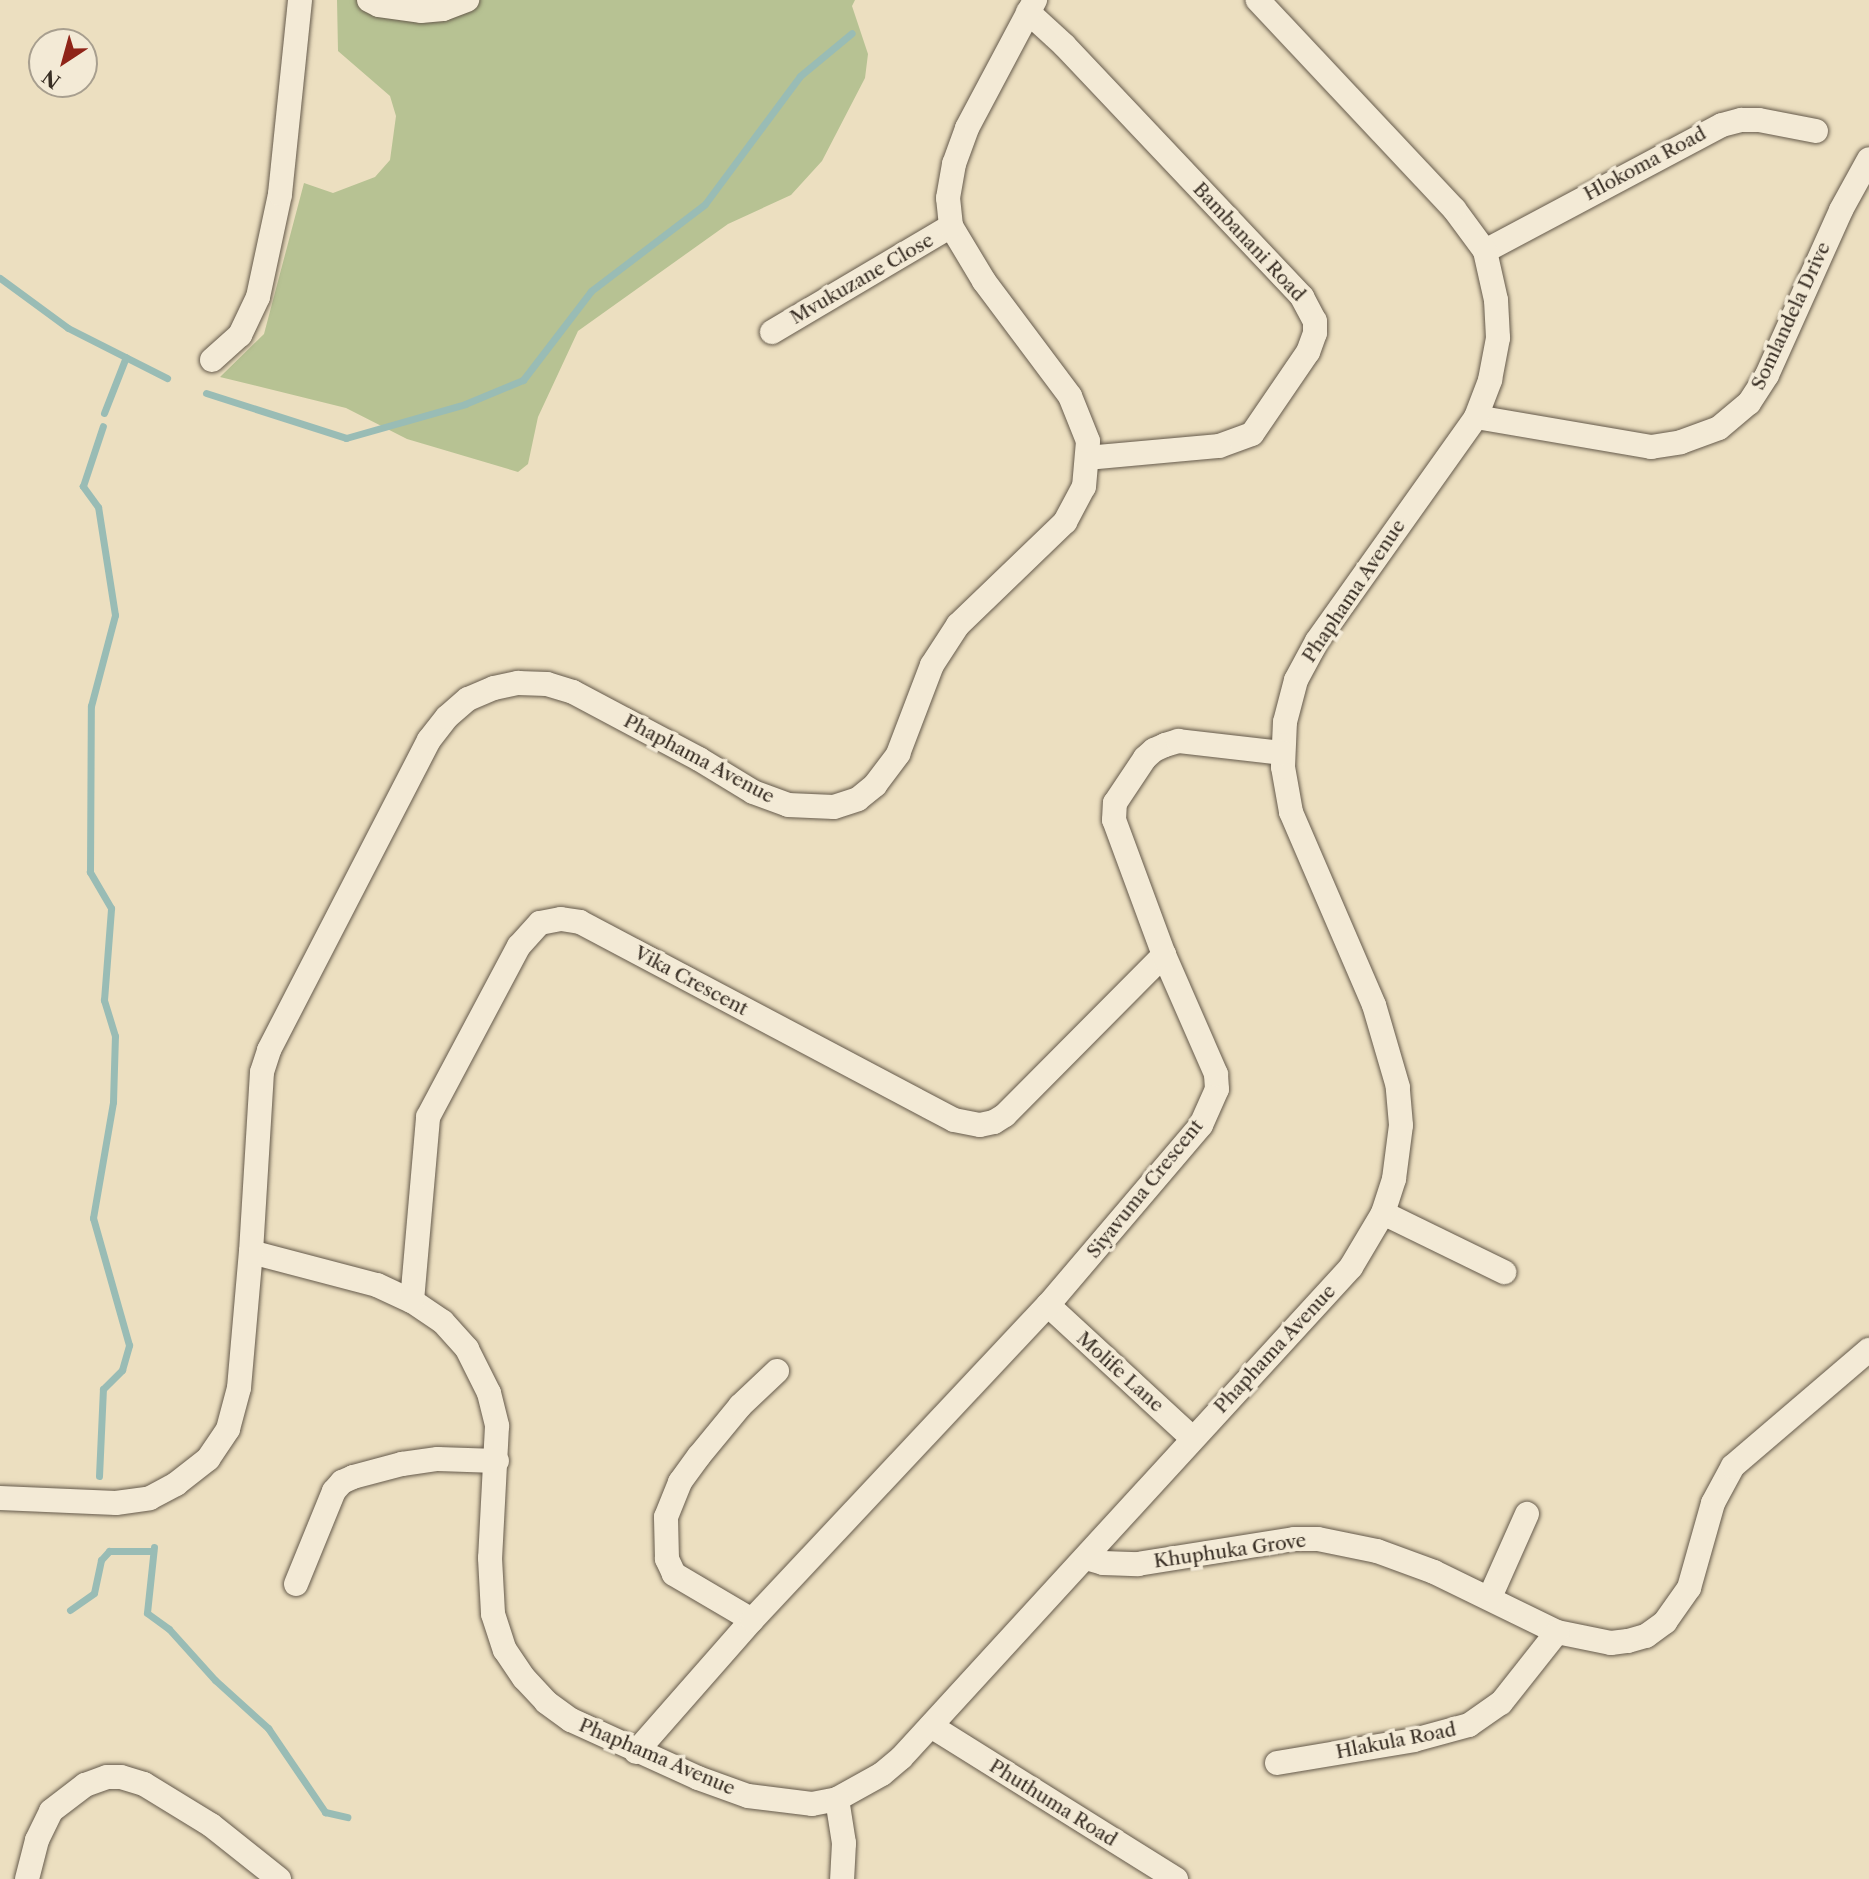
<!DOCTYPE html>
<style>
body{margin:0}
#map{position:relative;width:1869px;height:1879px;overflow:hidden;background:#ecdfc0;font-family:"Libre Caslon Text",serif}
div>[style]{position:absolute}
.green>*{inset:0;background:#b7c293}
.stream>*{height:7px;margin:-3.5px;padding:0 3.5px;transform-origin:3.5px;border-radius:3.5px;background:#99bcb5}
.roads{filter:drop-shadow(0 0 2px #655a4b) drop-shadow(0 0 2px #655a4b)}
.street>*{height:24px;margin:-12px;padding:0 12px;transform-origin:12px;border-radius:12px;background:#f3ead6}
span{translate:-50% -50%;white-space:nowrap;text-align:center;line-height:1.15;-webkit-text-stroke:7px #f3ead6;paint-order:stroke}
.street-label{font-size:19px;color:#382e24}
.north{position:absolute;left:28px;top:28px;width:70px;height:70px;box-sizing:border-box;background:#f3ead6;border:2px solid #a89f8f;border-radius:50%;rotate:216deg;font-size:19px;font-weight:700;line-height:28px;text-align:center;color:#382e24}
.north::after{content:'';display:block;margin:auto;width:24px;height:32px;background:#8f2418;clip-path:polygon(50% 0,100% 100%,50% 72%,0 100%)}
</style>
<div id="map">
<div class="green">
<div style="clip-path:polygon(337px 0,855px 0,852px 6px,868px 54px,865px 78px,822px 161px,791px 195px,728px 224px,578px 331px,538px 417px,528px 464px,518px 472px,407px 439px,346px 408px,220px 377px,264px 334px,304px 183px,333px 193px,375px 177px,390px 160px,396px 116px,390px 96px,338px 51px)"></div>
</div>
<div class="stream">
<div style="left:0;top:278px;width:84px;rotate:36.3deg"></div>
<div style="left:68px;top:328px;width:111px;rotate:26.8deg"></div>
<div style="left:206px;top:393px;width:147px;rotate:17.8deg"></div>
<div style="left:346px;top:438px;width:124px;rotate:-15.9deg"></div>
<div style="left:465px;top:404px;width:63px;rotate:-22.5deg"></div>
<div style="left:523px;top:380px;width:112px;rotate:-52.6deg"></div>
<div style="left:591px;top:291px;width:143px;rotate:-37.3deg"></div>
<div style="left:705px;top:204px;width:159px;rotate:-53.4deg"></div>
<div style="left:800px;top:76px;width:67px;rotate:-39.6deg"></div>
<div style="left:104px;top:413px;width:60px;rotate:-68.6deg"></div>
<div style="left:99px;top:1476px;width:87px;rotate:-87.4deg"></div>
<div style="left:103px;top:1389px;width:27px;rotate:-45deg"></div>
<div style="left:122px;top:1370px;width:26px;rotate:-74deg"></div>
<div style="left:129px;top:1345px;width:132px;rotate:-105.8deg"></div>
<div style="left:93px;top:1218px;width:118px;rotate:-80.2deg"></div>
<div style="left:113px;top:1102px;width:66px;rotate:-88.3deg"></div>
<div style="left:115px;top:1036px;width:38px;rotate:-107deg"></div>
<div style="left:104px;top:1000px;width:92px;rotate:-85.6deg"></div>
<div style="left:111px;top:908px;width:42px;rotate:-120.3deg"></div>
<div style="left:90px;top:872px;width:166px;rotate:-89.7deg"></div>
<div style="left:91px;top:706px;width:94px;rotate:-75.2deg"></div>
<div style="left:115px;top:615px;width:109px;rotate:-98.9deg"></div>
<div style="left:98px;top:507px;width:26px;rotate:-126deg"></div>
<div style="left:83px;top:486px;width:63px;rotate:-71.6deg"></div>
<div style="left:154px;top:1547px;width:66px;rotate:96.1deg"></div>
<div style="left:147px;top:1613px;width:27px;rotate:36deg"></div>
<div style="left:169px;top:1629px;width:69px;rotate:48deg"></div>
<div style="left:215px;top:1680px;width:72px;rotate:42.2deg"></div>
<div style="left:268px;top:1728px;width:102px;rotate:55.8deg"></div>
<div style="left:325px;top:1812px;width:23px;rotate:13deg"></div>
<div style="left:70px;top:1610px;width:29px;rotate:-35deg"></div>
<div style="left:94px;top:1593px;width:34px;rotate:-78deg"></div>
<div style="left:101px;top:1560px;width:12px;rotate:-48deg"></div>
<div style="left:109px;top:1551px;width:44px"></div>
</div>
<div class="roads">
<div class="street">
<div style="left:369px;top:0;width:11px;rotate:27deg"></div>
<div style="left:379px;top:5px;width:42px;rotate:8.1deg"></div>
<div style="left:421px;top:11px;width:22px;rotate:-5deg"></div>
<div style="left:443px;top:9px;width:26px;rotate:-21deg"></div>
<div style="left:1028px;top:12px;width:49px;rotate:42.5deg"></div>
<div style="left:1064px;top:45px;width:347px;rotate:46.6deg"></div>
<div style="left:1302px;top:297px;width:27px;rotate:62deg"></div>
<div style="left:1315px;top:321px;width:12px;rotate:90deg"></div>
<div style="left:1315px;top:333px;width:20px;rotate:110deg"></div>
<div style="left:1308px;top:352px;width:99px;rotate:124.3deg"></div>
<div style="left:1252px;top:434px;width:35px;rotate:160deg"></div>
<div style="left:1219px;top:446px;width:132px;rotate:174.8deg"></div>
<div style="left:1485px;top:251px;width:268px;rotate:-28deg"></div>
<div style="left:1722px;top:125px;width:20px;rotate:-15deg"></div>
<div style="left:1741px;top:120px;width:18px"></div>
<div style="left:1759px;top:120px;width:58px;rotate:10.9deg"></div>
<div style="left:772px;top:332px;width:208px;rotate:-30.6deg"></div>
<div style="left:212px;top:360px;width:38px;rotate:-42deg"></div>
<div style="left:240px;top:335px;width:42px;rotate:-64.7deg"></div>
<div style="left:258px;top:297px;width:105px;rotate:-77.9deg"></div>
<div style="left:280px;top:194px;width:195px;rotate:-84.1deg"></div>
<div style="left:1476px;top:417px;width:178px;rotate:9.7deg"></div>
<div style="left:1651px;top:447px;width:30px;rotate:-9deg"></div>
<div style="left:1681px;top:442px;width:40px;rotate:-20.2deg"></div>
<div style="left:1719px;top:428px;width:39px;rotate:-40deg"></div>
<div style="left:1749px;top:403px;width:33px;rotate:-57deg"></div>
<div style="left:1767px;top:375px;width:181px;rotate:-65.8deg"></div>
<div style="left:1841px;top:210px;width:58px;rotate:-61.2deg"></div>
<div style="left:1383px;top:1213px;width:135px;rotate:26deg"></div>
<div style="left:251px;top:1252px;width:130px;rotate:14.7deg"></div>
<div style="left:377px;top:1285px;width:38px;rotate:25deg"></div>
<div style="left:412px;top:1301px;width:37px;rotate:34deg"></div>
<div style="left:443px;top:1322px;width:36px;rotate:48deg"></div>
<div style="left:467px;top:1349px;width:49px;rotate:63.4deg"></div>
<div style="left:489px;top:1393px;width:34px;rotate:76deg"></div>
<div style="left:497px;top:1426px;width:132px;rotate:93deg"></div>
<div style="left:490px;top:1558px;width:56px;rotate:86.9deg"></div>
<div style="left:493px;top:1614px;width:38px;rotate:72deg"></div>
<div style="left:505px;top:1650px;width:34px;rotate:56deg"></div>
<div style="left:524px;top:1678px;width:33px;rotate:47deg"></div>
<div style="left:546px;top:1702px;width:31px;rotate:36deg"></div>
<div style="left:571px;top:1720px;width:140px;rotate:24.5deg"></div>
<div style="left:698px;top:1778px;width:53px;rotate:19.8deg"></div>
<div style="left:748px;top:1796px;width:64px;rotate:7.1deg"></div>
<div style="left:812px;top:1804px;width:25px;rotate:-11deg"></div>
<div style="left:837px;top:1799px;width:51px;rotate:-29.1deg"></div>
<div style="left:882px;top:1774px;width:25px;rotate:-40deg"></div>
<div style="left:901px;top:1758px;width:666px;rotate:-47.49deg"></div>
<div style="left:1351px;top:1267px;width:63px;rotate:-59.3deg"></div>
<div style="left:1383px;top:1213px;width:36px;rotate:-72deg"></div>
<div style="left:1394px;top:1179px;width:54px;rotate:-82.6deg"></div>
<div style="left:1401px;top:1125px;width:38px;rotate:-95deg"></div>
<div style="left:1398px;top:1087px;width:85px;rotate:-106.3deg"></div>
<div style="left:1374px;top:1005px;width:210px;rotate:-113.3deg"></div>
<div style="left:1291px;top:812px;width:46px;rotate:-100.1deg"></div>
<div style="left:1283px;top:767px;width:45px;rotate:-87.5deg"></div>
<div style="left:1285px;top:722px;width:43px;rotate:-75.3deg"></div>
<div style="left:1296px;top:680px;width:44px;rotate:-61.7deg"></div>
<div style="left:1317px;top:641px;width:275px;rotate:-54.6deg"></div>
<div style="left:1476px;top:417px;width:40px;rotate:-69deg"></div>
<div style="left:1490px;top:380px;width:43px;rotate:-79.2deg"></div>
<div style="left:1498px;top:338px;width:38px;rotate:-93deg"></div>
<div style="left:1496px;top:300px;width:50px;rotate:-102.7deg"></div>
<div style="left:1485px;top:251px;width:52px;rotate:-126.4deg"></div>
<div style="left:1454px;top:209px;width:287px;rotate:-133.2deg"></div>
<div style="left:412px;top:1301px;width:185px;rotate:-85deg"></div>
<div style="left:428px;top:1117px;width:194px;rotate:-62deg"></div>
<div style="left:519px;top:946px;width:31px;rotate:-48deg"></div>
<div style="left:540px;top:923px;width:21px;rotate:-11deg"></div>
<div style="left:561px;top:919px;width:19px;rotate:9deg"></div>
<div style="left:580px;top:922px;width:423px;rotate:27.9deg"></div>
<div style="left:954px;top:1120px;width:26px;rotate:11deg"></div>
<div style="left:980px;top:1125px;width:14px;rotate:-12deg"></div>
<div style="left:994px;top:1122px;width:13px;rotate:-32deg"></div>
<div style="left:1005px;top:1115px;width:226px;rotate:-45.2deg"></div>
<div style="left:1048px;top:1305px;width:196px;rotate:42.7deg"></div>
<div style="left:0;top:1498px;width:116px;rotate:2.5deg"></div>
<div style="left:116px;top:1503px;width:34px;rotate:-8deg"></div>
<div style="left:150px;top:1498px;width:30px;rotate:-28deg"></div>
<div style="left:176px;top:1484px;width:41px;rotate:-38deg"></div>
<div style="left:208px;top:1459px;width:36px;rotate:-56deg"></div>
<div style="left:228px;top:1429px;width:42px;rotate:-75deg"></div>
<div style="left:239px;top:1388px;width:137px;rotate:-85deg"></div>
<div style="left:251px;top:1252px;width:180px;rotate:-86.5deg"></div>
<div style="left:262px;top:1072px;width:23px;rotate:-72deg"></div>
<div style="left:269px;top:1050px;width:349px;rotate:-62.7deg"></div>
<div style="left:429px;top:740px;width:29px;rotate:-52deg"></div>
<div style="left:447px;top:717px;width:28px;rotate:-41deg"></div>
<div style="left:468px;top:699px;width:28px;rotate:-23deg"></div>
<div style="left:494px;top:688px;width:25px;rotate:-12deg"></div>
<div style="left:518px;top:683px;width:29px;rotate:2deg"></div>
<div style="left:547px;top:684px;width:27px;rotate:17deg"></div>
<div style="left:573px;top:692px;width:143px;rotate:28deg"></div>
<div style="left:699px;top:759px;width:63px;rotate:31.4deg"></div>
<div style="left:753px;top:792px;width:37px;rotate:20deg"></div>
<div style="left:788px;top:805px;width:46px;rotate:2.5deg"></div>
<div style="left:834px;top:807px;width:25px;rotate:-18deg"></div>
<div style="left:858px;top:799px;width:22px;rotate:-39deg"></div>
<div style="left:875px;top:785px;width:39px;rotate:-53deg"></div>
<div style="left:898px;top:754px;width:95px;rotate:-69.1deg"></div>
<div style="left:932px;top:665px;width:48px;rotate:-57deg"></div>
<div style="left:958px;top:625px;width:149px;rotate:-43.9deg"></div>
<div style="left:1065px;top:522px;width:40px;rotate:-62deg"></div>
<div style="left:1084px;top:487px;width:46px;rotate:-85deg"></div>
<div style="left:1088px;top:441px;width:48px;rotate:-111.8deg"></div>
<div style="left:1070px;top:396px;width:144px;rotate:-126.8deg"></div>
<div style="left:984px;top:281px;width:64px;rotate:-121deg"></div>
<div style="left:951px;top:226px;width:28px;rotate:-96deg"></div>
<div style="left:948px;top:198px;width:35px;rotate:-80deg"></div>
<div style="left:954px;top:164px;width:38px;rotate:-70deg"></div>
<div style="left:967px;top:128px;width:145px;rotate:-62deg"></div>
<div style="left:1086px;top:1558px;width:18px;rotate:16deg"></div>
<div style="left:1103px;top:1563px;width:35px;rotate:2deg"></div>
<div style="left:1138px;top:1564px;width:158px;rotate:-9.1deg"></div>
<div style="left:1294px;top:1539px;width:24px"></div>
<div style="left:1318px;top:1539px;width:60px;rotate:11.5deg"></div>
<div style="left:1377px;top:1551px;width:61px;rotate:20.2deg"></div>
<div style="left:1434px;top:1572px;width:137px;rotate:26deg"></div>
<div style="left:1557px;top:1632px;width:55px;rotate:11.5deg"></div>
<div style="left:1611px;top:1643px;width:17px;rotate:-7deg"></div>
<div style="left:1628px;top:1641px;width:19px;rotate:-16deg"></div>
<div style="left:1646px;top:1636px;width:24px;rotate:-36deg"></div>
<div style="left:1665px;top:1622px;width:42px;rotate:-54.8deg"></div>
<div style="left:1689px;top:1588px;width:88px;rotate:-74.2deg"></div>
<div style="left:1713px;top:1503px;width:42px;rotate:-61.6deg"></div>
<div style="left:1733px;top:1466px;width:179px;rotate:-40.5deg"></div>
<div style="left:296px;top:1584px;width:100px;rotate:-67.8deg"></div>
<div style="left:334px;top:1491px;width:12px;rotate:-48deg"></div>
<div style="left:342px;top:1482px;width:12px;rotate:-24deg"></div>
<div style="left:353px;top:1477px;width:51px;rotate:-14.9deg"></div>
<div style="left:402px;top:1464px;width:36px;rotate:-8deg"></div>
<div style="left:438px;top:1459px;width:59px;rotate:1.9deg"></div>
<div style="left:1490px;top:1597px;width:91px;rotate:-66deg"></div>
<div style="left:752px;top:1620px;width:91px;rotate:-149.5deg"></div>
<div style="left:674px;top:1574px;width:17px;rotate:-115deg"></div>
<div style="left:667px;top:1559px;width:42px;rotate:-91.4deg"></div>
<div style="left:666px;top:1517px;width:38px;rotate:-68deg"></div>
<div style="left:680px;top:1482px;width:32px;rotate:-54deg"></div>
<div style="left:699px;top:1456px;width:65px;rotate:-50.6deg"></div>
<div style="left:740px;top:1406px;width:51px;rotate:-43.4deg"></div>
<div style="left:931px;top:1726px;width:289px;rotate:32deg"></div>
<div style="left:636px;top:1752px;width:176px;rotate:-48.7deg"></div>
<div style="left:752px;top:1620px;width:432px;rotate:-46.8deg"></div>
<div style="left:1048px;top:1305px;width:236px;rotate:-49.6deg"></div>
<div style="left:1201px;top:1125px;width:39px;rotate:-66deg"></div>
<div style="left:1217px;top:1089px;width:15px;rotate:-94deg"></div>
<div style="left:1216px;top:1074px;width:130px;rotate:-113.6deg"></div>
<div style="left:1164px;top:955px;width:144px;rotate:-110.3deg"></div>
<div style="left:1114px;top:820px;width:17px;rotate:-87deg"></div>
<div style="left:1115px;top:803px;width:54px;rotate:-56.3deg"></div>
<div style="left:1145px;top:758px;width:12px;rotate:-42deg"></div>
<div style="left:1154px;top:750px;width:12px;rotate:-24deg"></div>
<div style="left:1165px;top:745px;width:14px;rotate:-17deg"></div>
<div style="left:1178px;top:741px;width:105px;rotate:6.6deg"></div>
<div style="left:1277px;top:1763px;width:139px;rotate:-9.5deg"></div>
<div style="left:1414px;top:1740px;width:57px;rotate:-15.3deg"></div>
<div style="left:1469px;top:1725px;width:39px;rotate:-35deg"></div>
<div style="left:1501px;top:1703px;width:90px;rotate:-51.7deg"></div>
<div style="left:837px;top:1799px;width:45px;rotate:81deg"></div>
<div style="left:844px;top:1843px;width:36px;rotate:93deg"></div>
<div style="left:27px;top:1879px;width:40px;rotate:-75.6deg"></div>
<div style="left:37px;top:1840px;width:32px;rotate:-64deg"></div>
<div style="left:51px;top:1811px;width:43px;rotate:-37.4deg"></div>
<div style="left:85px;top:1785px;width:23px;rotate:-20deg"></div>
<div style="left:107px;top:1777px;width:14px"></div>
<div style="left:121px;top:1777px;width:24px;rotate:17deg"></div>
<div style="left:144px;top:1784px;width:79px;rotate:31.5deg"></div>
<div style="left:211px;top:1825px;width:87px;rotate:38.5deg"></div>
</div>
</div>
<div class="street-label">
<span style="left:1645px;top:164px;rotate:-28deg">Hlokoma Road</span>
<span style="left:1249px;top:242px;rotate:47deg">Bambanani Road</span>
<span style="left:862px;top:279px;rotate:-30deg">Mvukuzane Close</span>
<span style="left:1791px;top:316px;rotate:-65deg">Somlandela Drive</span>
<span style="left:1354px;top:591px;rotate:-56deg">Phaphama Avenue</span>
<span style="left:699px;top:759px;rotate:28deg">Phaphama Avenue</span>
<span style="left:691px;top:981px;rotate:28deg">Vika Crescent</span>
<span style="left:1145px;top:1189px;rotate:-51deg">Siyavuma Crescent</span>
<span style="left:1275px;top:1349px;rotate:-47deg">Phaphama Avenue</span>
<span style="left:1120px;top:1372px;rotate:42deg">Molife Lane</span>
<span style="left:1230px;top:1551px;rotate:-8deg">Khuphuka Grove</span>
<span style="left:1396px;top:1741px;rotate:-11deg">Hlakula Road</span>
<span style="left:657px;top:1757px;rotate:23deg">Phaphama Avenue</span>
<span style="left:1053px;top:1803px;rotate:32deg">Phuthuma Road</span>
</div>
<div class="north">N</div>
</div>
